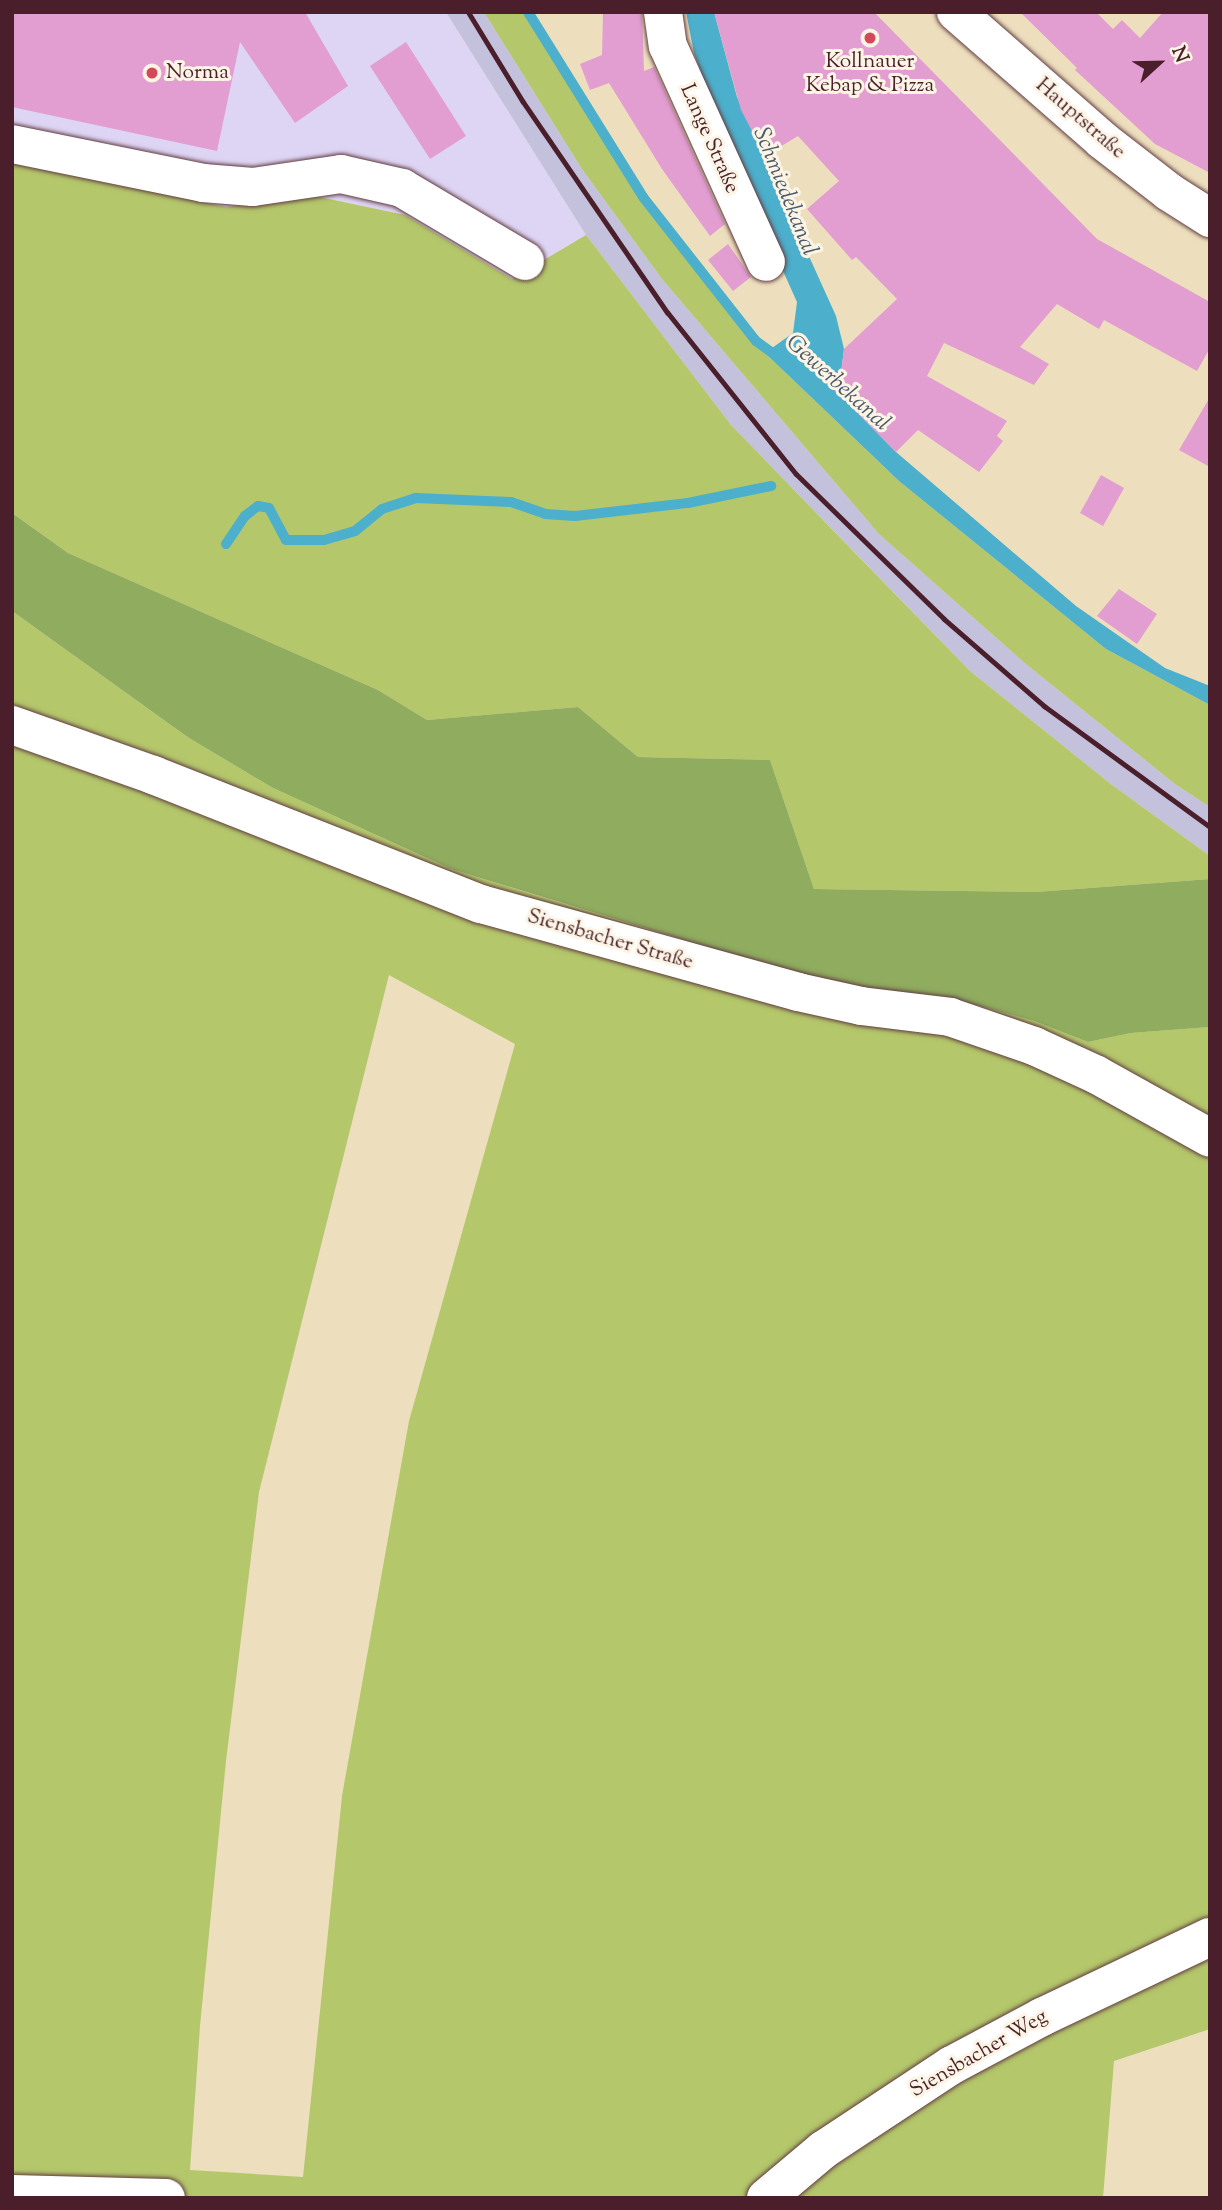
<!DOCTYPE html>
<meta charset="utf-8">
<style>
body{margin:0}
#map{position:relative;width:1222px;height:2210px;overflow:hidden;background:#eddfbd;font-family:"Sorts Mill Goudy",serif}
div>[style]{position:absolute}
.built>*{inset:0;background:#ded5f5}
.industrial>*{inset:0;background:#c3c1db}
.green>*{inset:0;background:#b4c76b}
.forest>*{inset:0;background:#8fac5f}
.water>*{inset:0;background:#4cafcb}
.stream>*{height:10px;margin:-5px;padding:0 5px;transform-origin:5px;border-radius:5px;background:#4cafcb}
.building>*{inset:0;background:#e29dd1}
.roads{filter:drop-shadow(0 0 2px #623c41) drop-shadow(0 0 2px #623c41)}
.minor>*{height:38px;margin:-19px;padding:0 19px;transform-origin:19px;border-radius:19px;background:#fff}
.rail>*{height:5px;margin:-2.5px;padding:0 2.5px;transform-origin:2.5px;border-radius:2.5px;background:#4a1f2b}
.dots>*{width:19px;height:19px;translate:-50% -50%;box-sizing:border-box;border:4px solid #fcf5e5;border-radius:50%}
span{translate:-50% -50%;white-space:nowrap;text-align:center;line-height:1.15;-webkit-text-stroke:6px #fcf5e5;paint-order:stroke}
.poi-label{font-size:21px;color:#4a1f2b}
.left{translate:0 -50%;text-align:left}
.street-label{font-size:21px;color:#4a1f2b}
.water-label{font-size:23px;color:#4b596b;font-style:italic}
.frame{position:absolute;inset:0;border:14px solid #4a1f2b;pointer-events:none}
.north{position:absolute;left:1124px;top:28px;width:70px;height:70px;-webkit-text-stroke:5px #fcf5e5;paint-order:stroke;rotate:68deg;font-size:19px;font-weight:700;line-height:28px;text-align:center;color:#4a1f2b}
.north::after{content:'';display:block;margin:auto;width:24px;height:32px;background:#4a1f2b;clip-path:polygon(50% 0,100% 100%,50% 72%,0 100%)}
</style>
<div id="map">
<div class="built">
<div style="clip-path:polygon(12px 12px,446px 12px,586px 235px,512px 279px,405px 215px,310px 195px,226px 207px,12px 162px)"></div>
</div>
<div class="industrial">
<div style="clip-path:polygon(446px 12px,484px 12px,582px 169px,662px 279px,879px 534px,1026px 664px,1175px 784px,1210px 807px,1210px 856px,1112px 785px,970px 671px,731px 425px,586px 235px)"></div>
</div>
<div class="green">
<div style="clip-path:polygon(484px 12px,528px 12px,643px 197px,765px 353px,899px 481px,1106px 649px,1210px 705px,1210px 807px,1175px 784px,1026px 664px,879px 534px,662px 279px,582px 169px)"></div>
<div style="clip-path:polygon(12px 162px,226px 207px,310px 195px,405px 215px,512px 279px,586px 235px,731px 425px,855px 553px,970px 671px,1112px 785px,1210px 856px,1210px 879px,1036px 892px,814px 889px,770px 760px,638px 757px,578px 707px,427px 720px,378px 690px,68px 553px,12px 513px)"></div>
<div style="clip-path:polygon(evenodd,12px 611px,189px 738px,273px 788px,451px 869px,844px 989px,943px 996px,1034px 1021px,1088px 1042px,1131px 1033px,1210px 1027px,1210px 2029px,1114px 2061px,1103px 2198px,12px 2198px,12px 611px,389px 975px,515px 1044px,409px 1421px,342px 1796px,303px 2177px,190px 2170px,200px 2026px,226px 1761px,259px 1492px,389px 975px)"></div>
</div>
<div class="forest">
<div style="clip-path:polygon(12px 513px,68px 553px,378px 690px,427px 720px,578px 707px,638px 757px,770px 760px,814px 889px,1036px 892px,1210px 879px,1210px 1027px,1131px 1033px,1088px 1042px,1034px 1021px,943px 996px,845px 989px,451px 869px,273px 788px,189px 738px,12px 611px)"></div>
</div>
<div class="water">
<div style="clip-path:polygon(686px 12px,714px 12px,737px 97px,836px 316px,844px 349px,841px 373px,833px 388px,896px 452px,1076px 606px,1165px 668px,1210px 686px,1210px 705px,1106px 649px,899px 481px,765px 353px,793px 333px,797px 302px,724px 140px,694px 53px)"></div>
</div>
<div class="stream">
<div style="left:528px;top:12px;width:218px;rotate:58.1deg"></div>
<div style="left:643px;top:197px;width:183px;rotate:51.9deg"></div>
<div style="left:756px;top:341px;width:31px;rotate:36deg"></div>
<div style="left:226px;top:544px;width:34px;rotate:-56deg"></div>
<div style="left:245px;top:516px;width:16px;rotate:-38deg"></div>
<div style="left:258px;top:506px;width:11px;rotate:10deg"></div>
<div style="left:269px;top:508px;width:36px;rotate:62deg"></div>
<div style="left:286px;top:540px;width:38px"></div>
<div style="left:324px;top:540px;width:32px;rotate:-16deg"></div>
<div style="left:355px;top:531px;width:35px;rotate:-39deg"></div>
<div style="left:382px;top:509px;width:36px;rotate:-18deg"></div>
<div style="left:416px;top:498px;width:95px;rotate:2.4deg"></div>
<div style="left:511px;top:502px;width:36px;rotate:19deg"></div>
<div style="left:545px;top:514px;width:30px;rotate:4deg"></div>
<div style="left:575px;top:516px;width:114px;rotate:-6.6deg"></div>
<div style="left:688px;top:503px;width:85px;rotate:-11.6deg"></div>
</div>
<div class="building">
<div style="clip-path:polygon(12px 12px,305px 12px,348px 86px,295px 123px,240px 42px,217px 151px,12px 107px)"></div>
<div style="clip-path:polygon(603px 12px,642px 12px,644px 71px,654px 67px,725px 224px,710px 236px,662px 169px,609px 83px,590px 90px,580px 64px,602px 55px)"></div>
<div style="clip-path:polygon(714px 12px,874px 12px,1097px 239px,1210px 302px,1210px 348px,1197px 371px,1104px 320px,1099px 329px,1057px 304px,1020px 347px,1049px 364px,1034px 385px,944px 343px,927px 376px,1007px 421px,997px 436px,1003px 441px,979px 472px,918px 430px,896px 452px,833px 388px,841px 373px,844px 349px,897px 299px,856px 257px,852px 260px,807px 209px,839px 181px,798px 136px,765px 156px,741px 110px)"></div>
<div style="clip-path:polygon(1020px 12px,1096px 12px,1113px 29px,1122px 20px,1140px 38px,1163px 12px,1210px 12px,1210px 173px,1155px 144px,1075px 70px,1077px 68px)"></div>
<div style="clip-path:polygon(406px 42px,466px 136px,430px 159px,370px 66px)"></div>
<div style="clip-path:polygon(728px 244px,751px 277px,733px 291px,708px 260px)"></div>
<div style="clip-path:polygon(1210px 397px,1210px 467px,1179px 450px)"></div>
<div style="clip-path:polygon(1101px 475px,1124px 488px,1103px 526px,1080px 513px)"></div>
<div style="clip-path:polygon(1119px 589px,1157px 614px,1137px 644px,1097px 616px)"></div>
</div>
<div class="roads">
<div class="minor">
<div style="left:663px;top:12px;width:34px;rotate:82deg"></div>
<div style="left:668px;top:46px;width:237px;rotate:65.6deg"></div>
<div style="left:956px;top:12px;width:194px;rotate:41.2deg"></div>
<div style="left:1102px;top:140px;width:85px;rotate:37.8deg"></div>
<div style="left:1169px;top:192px;width:49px;rotate:32.4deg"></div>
<div style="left:12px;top:144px;width:195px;rotate:11.5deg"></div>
<div style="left:203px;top:183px;width:50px;rotate:4.6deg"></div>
<div style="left:253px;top:187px;width:89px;rotate:-8.4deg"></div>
<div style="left:341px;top:174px;width:63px;rotate:12.9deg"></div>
<div style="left:402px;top:188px;width:143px;rotate:30.7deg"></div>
<div style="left:12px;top:725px;width:150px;rotate:19.5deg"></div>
<div style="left:153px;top:775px;width:352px;rotate:21.5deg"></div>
<div style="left:481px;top:904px;width:329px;rotate:15.5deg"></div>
<div style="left:798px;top:992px;width:65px;rotate:12.5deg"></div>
<div style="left:861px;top:1006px;width:90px;rotate:7deg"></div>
<div style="left:950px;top:1017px;width:89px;rotate:19deg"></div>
<div style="left:1034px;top:1046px;width:69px;rotate:24.7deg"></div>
<div style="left:1097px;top:1075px;width:129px;rotate:29.1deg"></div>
<div style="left:12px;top:2194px;width:154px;rotate:1.5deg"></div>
<div style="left:766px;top:2198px;width:75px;rotate:-40.1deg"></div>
<div style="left:823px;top:2150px;width:154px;rotate:-33.4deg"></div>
<div style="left:952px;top:2065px;width:102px;rotate:-28.1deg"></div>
<div style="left:1042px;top:2017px;width:186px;rotate:-25.5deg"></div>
</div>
</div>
<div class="rail">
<div style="left:468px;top:12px;width:105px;rotate:58.6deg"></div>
<div style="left:523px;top:102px;width:255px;rotate:55.6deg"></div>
<div style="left:667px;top:312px;width:207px;rotate:51.5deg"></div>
<div style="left:796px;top:474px;width:207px;rotate:44.4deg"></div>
<div style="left:944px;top:619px;width:133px;rotate:41deg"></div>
<div style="left:1044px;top:706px;width:205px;rotate:36.1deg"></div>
</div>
<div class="dots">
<div style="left:870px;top:38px;background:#d1495b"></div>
<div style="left:152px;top:73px;background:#d1495b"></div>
</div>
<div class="poi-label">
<span style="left:870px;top:74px">Kollnauer<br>Kebap &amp; Pizza</span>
<span class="left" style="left:166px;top:73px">Norma</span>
</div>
<div class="street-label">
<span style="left:1080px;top:119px;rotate:41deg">Hauptstraße</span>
<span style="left:709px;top:139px;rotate:66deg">Lange Straße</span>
<span style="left:610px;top:940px;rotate:16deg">Siensbacher Straße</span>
<span style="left:979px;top:2054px;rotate:-30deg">Siensbacher Weg</span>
</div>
<div class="water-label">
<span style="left:784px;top:192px;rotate:68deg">Schmiedekanal</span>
<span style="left:837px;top:384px;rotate:42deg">Gewerbekanal</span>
</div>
<div class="frame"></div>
<div class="north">N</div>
</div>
